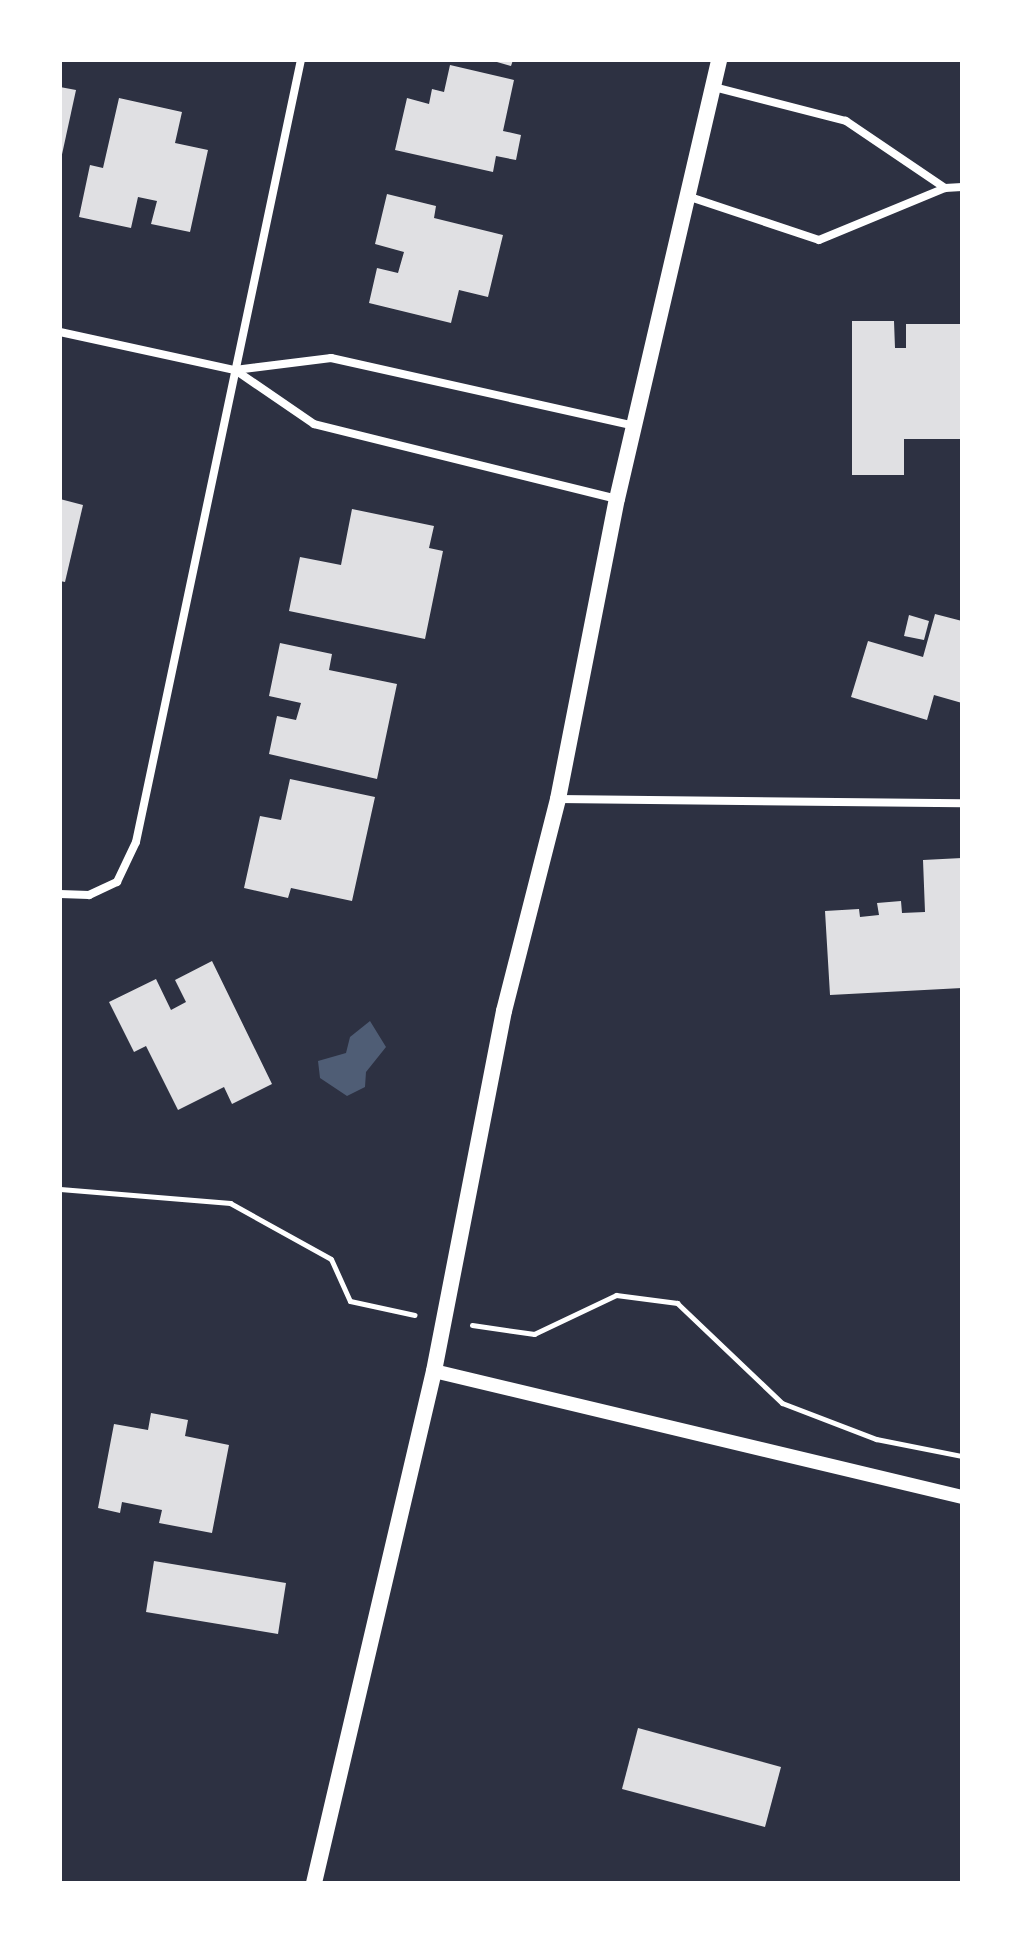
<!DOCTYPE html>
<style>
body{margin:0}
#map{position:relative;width:1022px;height:1943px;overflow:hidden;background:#2d3142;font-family:"Noto Sans",sans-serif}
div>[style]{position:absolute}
.water>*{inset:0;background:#4f5d75}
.building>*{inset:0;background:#e0e0e3}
.path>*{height:5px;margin:-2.5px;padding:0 2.5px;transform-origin:2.5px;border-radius:2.5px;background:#fff}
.minor>*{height:8px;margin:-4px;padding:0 4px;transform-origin:4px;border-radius:4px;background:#fff}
.tertiary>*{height:14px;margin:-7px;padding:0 7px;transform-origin:7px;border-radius:7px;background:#fff}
.secondary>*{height:16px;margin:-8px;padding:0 8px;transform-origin:8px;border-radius:8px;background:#fff}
span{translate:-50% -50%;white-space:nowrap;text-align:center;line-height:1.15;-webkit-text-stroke:7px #fff;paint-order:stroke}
.frame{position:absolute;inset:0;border:62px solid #fff;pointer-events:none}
</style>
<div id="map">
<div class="water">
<div style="clip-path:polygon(370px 1021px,386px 1047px,366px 1072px,365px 1087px,347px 1096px,320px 1078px,318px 1061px,346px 1053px,350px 1037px)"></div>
</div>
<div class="building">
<div style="clip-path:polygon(490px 60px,513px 60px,511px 66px)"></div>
<div style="clip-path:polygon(450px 65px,514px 80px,503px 131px,521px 135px,516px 160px,496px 156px,493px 172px,395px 150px,407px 98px,429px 104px,432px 89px,444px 92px)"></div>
<div style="clip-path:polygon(60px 87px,76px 90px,61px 159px,60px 158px)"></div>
<div style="clip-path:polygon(119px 98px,182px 112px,175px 143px,208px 150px,190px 232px,151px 224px,157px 201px,138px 197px,131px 228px,79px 217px,90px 165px,103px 168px)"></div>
<div style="clip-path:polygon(387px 194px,436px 206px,434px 218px,503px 235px,488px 297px,459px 290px,451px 323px,369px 303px,377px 268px,398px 273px,404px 252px,375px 244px)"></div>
<div style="clip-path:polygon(852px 321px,894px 321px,895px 348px,906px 348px,906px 324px,962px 324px,962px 439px,904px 439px,904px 475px,852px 475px)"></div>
<div style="clip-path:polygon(60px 499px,83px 505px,65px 582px,60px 581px)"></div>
<div style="clip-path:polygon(352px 509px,434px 526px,429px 548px,443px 551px,425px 639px,289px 611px,300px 557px,341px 565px)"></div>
<div style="clip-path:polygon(935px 614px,962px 621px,962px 703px,934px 695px,927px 720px,851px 697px,868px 641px,923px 657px)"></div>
<div style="clip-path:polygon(909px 615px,929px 621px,924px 640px,904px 636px)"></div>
<div style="clip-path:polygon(280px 643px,332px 654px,329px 670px,397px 684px,377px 779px,269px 754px,277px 716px,296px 720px,301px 703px,269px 696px)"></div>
<div style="clip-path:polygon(290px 779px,375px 797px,352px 901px,291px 888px,288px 898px,244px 888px,260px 816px,281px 820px)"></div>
<div style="clip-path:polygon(962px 858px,962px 988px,830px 995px,825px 911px,859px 909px,860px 917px,879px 915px,877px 903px,901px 901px,902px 913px,925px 912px,923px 860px)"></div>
<div style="clip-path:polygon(212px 961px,272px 1084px,232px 1104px,224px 1087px,178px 1110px,146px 1046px,134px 1052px,109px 1002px,156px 979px,171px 1010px,186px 1002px,175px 980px)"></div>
<div style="clip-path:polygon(151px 1413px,188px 1420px,185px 1436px,229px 1445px,212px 1533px,159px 1523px,162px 1510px,122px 1502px,120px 1513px,98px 1508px,114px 1424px,148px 1430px)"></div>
<div style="clip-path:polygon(154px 1561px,286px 1583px,278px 1634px,146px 1612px)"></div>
<div style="clip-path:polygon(638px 1728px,781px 1767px,765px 1827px,622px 1789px)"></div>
</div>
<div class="path">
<div style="left:60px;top:1189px;width:171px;rotate:4.7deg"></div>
<div style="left:230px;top:1203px;width:115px;rotate:29deg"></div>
<div style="left:331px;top:1259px;width:46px;rotate:65.7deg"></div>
<div style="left:350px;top:1301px;width:66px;rotate:12.2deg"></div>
<div style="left:472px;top:1325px;width:63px;rotate:8.3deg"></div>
<div style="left:534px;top:1334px;width:91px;rotate:-25.4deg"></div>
<div style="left:616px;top:1295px;width:62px;rotate:7.5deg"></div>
<div style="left:677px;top:1303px;width:145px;rotate:43.6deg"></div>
<div style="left:782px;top:1403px;width:101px;rotate:21deg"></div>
<div style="left:876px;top:1439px;width:88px;rotate:11.2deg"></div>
</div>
<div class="minor">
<div style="left:945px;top:188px;width:17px;rotate:-3deg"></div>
<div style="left:690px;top:197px;width:136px;rotate:18.4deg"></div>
<div style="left:819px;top:240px;width:136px;rotate:-22.4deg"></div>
<div style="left:945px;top:188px;width:120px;rotate:-145.9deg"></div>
<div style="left:846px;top:121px;width:136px;rotate:-165.6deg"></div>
<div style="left:60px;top:332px;width:179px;rotate:12.3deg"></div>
<div style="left:617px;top:499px;width:312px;rotate:-166.1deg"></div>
<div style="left:314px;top:424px;width:96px;rotate:-145.6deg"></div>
<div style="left:235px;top:370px;width:97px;rotate:-7.1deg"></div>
<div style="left:331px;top:358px;width:311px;rotate:12.6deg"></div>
<div style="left:558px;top:799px;width:404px;rotate:0.6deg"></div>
<div style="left:60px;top:894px;width:29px;rotate:2deg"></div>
<div style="left:89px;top:895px;width:31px;rotate:-25deg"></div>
<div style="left:117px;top:882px;width:44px;rotate:-64.6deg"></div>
<div style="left:136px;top:842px;width:799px;rotate:-78.09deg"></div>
</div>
<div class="tertiary">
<div style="left:434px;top:1371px;width:543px;rotate:13.42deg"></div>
</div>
<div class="secondary">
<div style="left:314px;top:1883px;width:526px;rotate:-76.81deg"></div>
<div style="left:434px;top:1371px;width:367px;rotate:-79deg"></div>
<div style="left:504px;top:1011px;width:219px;rotate:-75.7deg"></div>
<div style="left:558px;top:799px;width:306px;rotate:-78.9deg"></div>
<div style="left:617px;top:499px;width:451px;rotate:-76.9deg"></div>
</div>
<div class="frame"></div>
</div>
